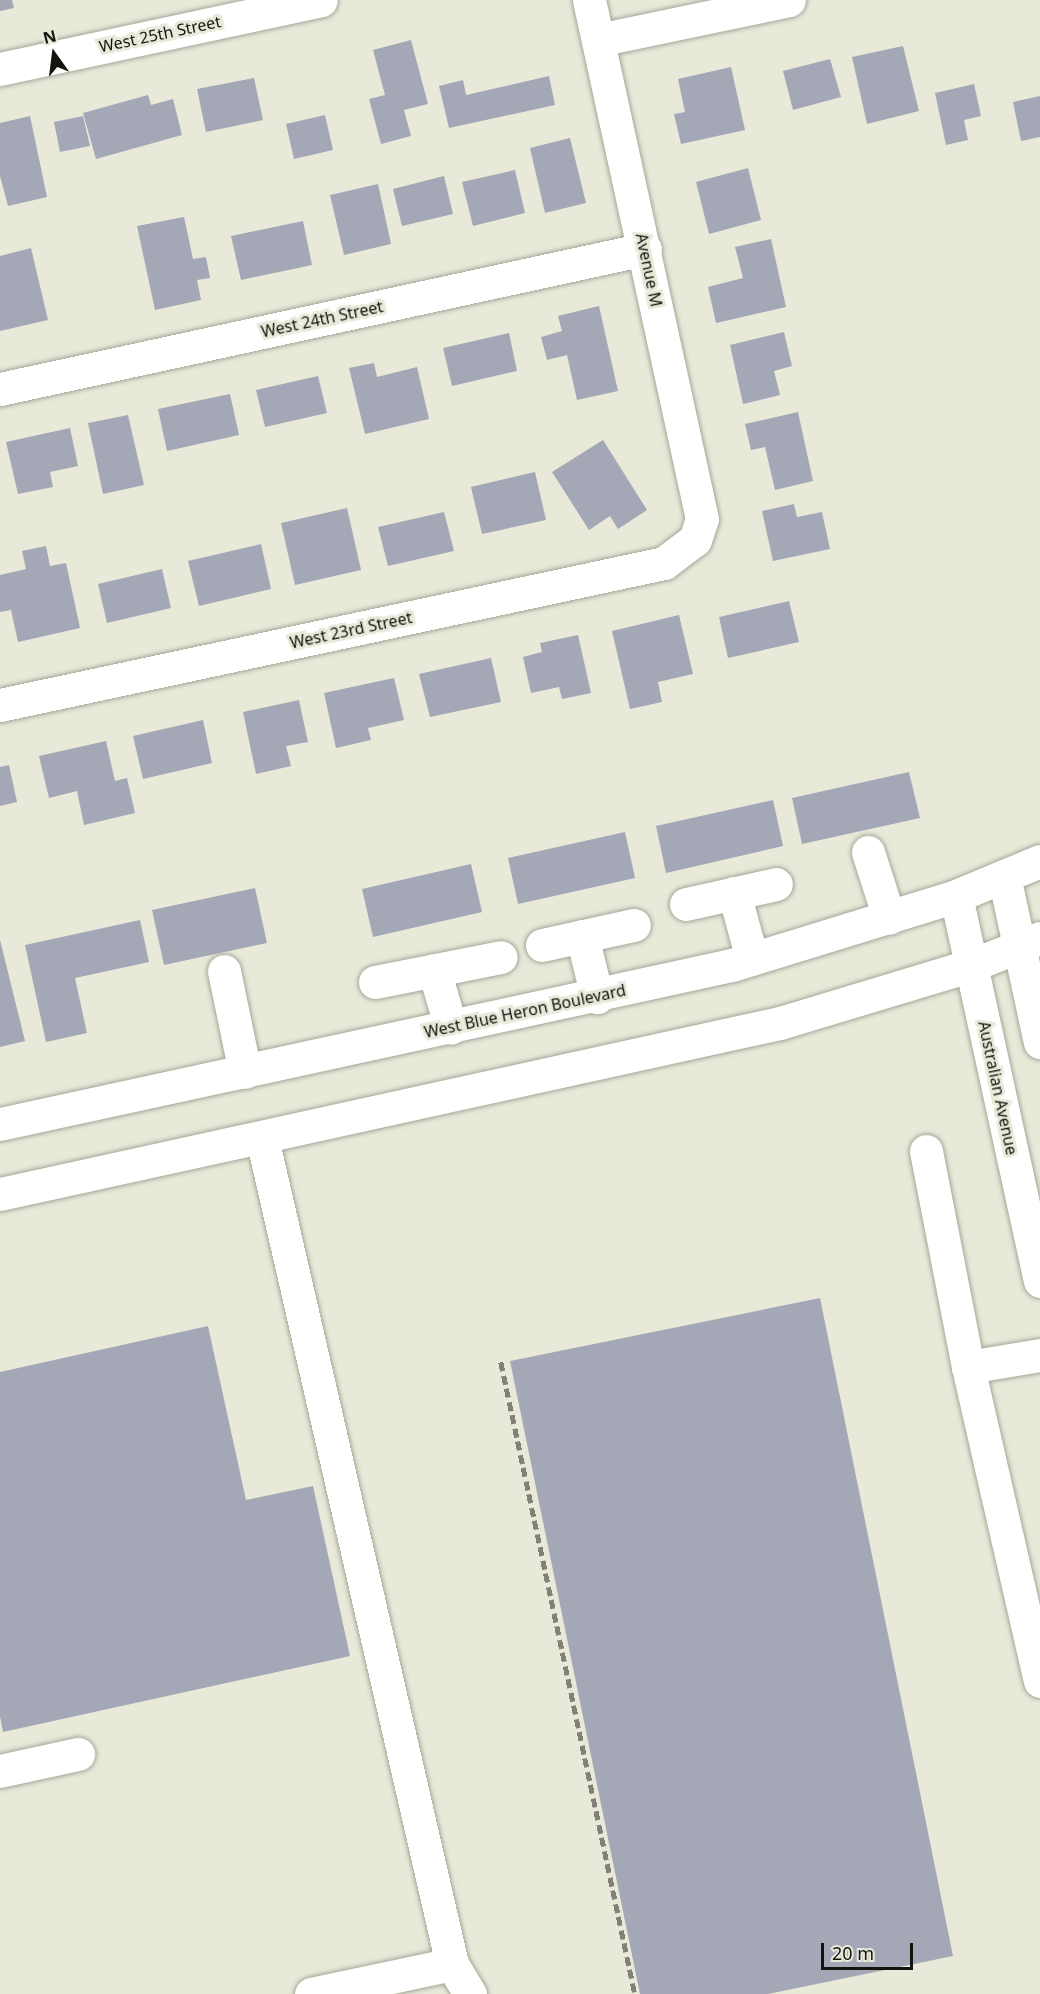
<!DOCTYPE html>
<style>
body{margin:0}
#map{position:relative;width:1040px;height:1994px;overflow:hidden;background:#e8e9d9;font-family:"Noto Sans",sans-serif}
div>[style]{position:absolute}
.building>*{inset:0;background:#a4a7b6}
.roads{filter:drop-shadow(0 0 2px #a5a798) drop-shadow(0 0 2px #a5a798)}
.minor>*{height:33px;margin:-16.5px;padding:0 16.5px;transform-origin:16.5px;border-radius:16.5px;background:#fff}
.major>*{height:33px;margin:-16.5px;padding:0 16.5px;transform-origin:16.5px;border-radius:16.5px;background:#fff}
.rail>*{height:4.5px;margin-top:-2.25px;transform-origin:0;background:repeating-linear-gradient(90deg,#818277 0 9px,transparent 0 13.5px)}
span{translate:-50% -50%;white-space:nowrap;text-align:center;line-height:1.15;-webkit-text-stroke:6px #e8e9d9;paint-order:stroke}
.street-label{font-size:16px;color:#13140e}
.north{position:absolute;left:24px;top:24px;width:60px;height:60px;-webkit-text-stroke:4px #e8e9d9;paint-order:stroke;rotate:346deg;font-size:16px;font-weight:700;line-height:24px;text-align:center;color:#13140e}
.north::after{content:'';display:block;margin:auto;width:21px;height:27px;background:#13140e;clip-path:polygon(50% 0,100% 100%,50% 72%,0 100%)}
.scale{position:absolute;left:821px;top:1943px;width:92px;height:27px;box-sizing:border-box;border:3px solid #13140e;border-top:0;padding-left:8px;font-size:18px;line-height:21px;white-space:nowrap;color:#13140e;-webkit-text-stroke:4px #e8e9d9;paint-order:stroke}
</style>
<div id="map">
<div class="building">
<div style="clip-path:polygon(0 0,12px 0,14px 8px,0 11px)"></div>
<div style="clip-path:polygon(411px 40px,428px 104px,404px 110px,411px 136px,381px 144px,369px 99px,385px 95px,373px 50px)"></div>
<div style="clip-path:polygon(903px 46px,919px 111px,867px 124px,852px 57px)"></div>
<div style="clip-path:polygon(830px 59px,841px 97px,793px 110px,783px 71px)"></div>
<div style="clip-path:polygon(731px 67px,745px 130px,681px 144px,674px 114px,685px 112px,678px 79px)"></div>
<div style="clip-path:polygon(549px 76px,555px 105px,449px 128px,439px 86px,463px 80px,466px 95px)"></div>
<div style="clip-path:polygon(254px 78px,263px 120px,206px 132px,197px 89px)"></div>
<div style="clip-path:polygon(974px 84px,981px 116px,964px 120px,968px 140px,946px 145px,935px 93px)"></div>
<div style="clip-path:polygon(148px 95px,151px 105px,173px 99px,182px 135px,96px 159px,83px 113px)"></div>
<div style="clip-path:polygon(1040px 96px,1040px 137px,1021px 141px,1013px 102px)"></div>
<div style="clip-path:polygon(325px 115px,333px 150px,294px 159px,286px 124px)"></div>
<div style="clip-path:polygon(30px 116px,47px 197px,8px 206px,0 176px,0 123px)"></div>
<div style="clip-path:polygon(83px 116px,90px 146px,60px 152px,54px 122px)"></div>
<div style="clip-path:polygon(570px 138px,586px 203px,545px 213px,530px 148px)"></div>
<div style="clip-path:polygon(748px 168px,761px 220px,709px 234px,696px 182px)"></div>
<div style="clip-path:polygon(515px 170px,525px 213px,473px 226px,462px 182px)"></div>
<div style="clip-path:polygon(444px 176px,453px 214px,402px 226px,393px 189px)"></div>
<div style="clip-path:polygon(378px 184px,391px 244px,344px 255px,330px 195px)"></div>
<div style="clip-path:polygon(184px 217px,193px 259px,206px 257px,210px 278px,197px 280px,201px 300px,155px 310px,137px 226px)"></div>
<div style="clip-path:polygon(303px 221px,312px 265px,241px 280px,231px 236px)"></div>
<div style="clip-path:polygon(771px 239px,786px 307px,716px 323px,708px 287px,743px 278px,735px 247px)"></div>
<div style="clip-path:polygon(31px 248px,48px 320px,0 331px,0 256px)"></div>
<div style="clip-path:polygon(599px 306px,618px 391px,577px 400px,567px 355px,547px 360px,541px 337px,562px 331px,558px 316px)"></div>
<div style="clip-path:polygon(784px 332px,792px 366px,774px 371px,780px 395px,743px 404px,730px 345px)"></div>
<div style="clip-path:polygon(509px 333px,517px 371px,452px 386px,443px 348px)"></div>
<div style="clip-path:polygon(374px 363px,377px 377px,417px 367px,429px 419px,365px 434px,349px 368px)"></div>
<div style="clip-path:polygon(318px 376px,327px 413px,265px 427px,256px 390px)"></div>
<div style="clip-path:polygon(230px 394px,239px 435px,167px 451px,158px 409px)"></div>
<div style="clip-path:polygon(798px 412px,813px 481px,775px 490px,765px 447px,751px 450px,745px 424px)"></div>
<div style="clip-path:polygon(128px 415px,144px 485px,103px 494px,88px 423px)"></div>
<div style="clip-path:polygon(70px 428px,78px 466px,50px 472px,53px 487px,18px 494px,6px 442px)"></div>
<div style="clip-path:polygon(603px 440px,647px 510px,618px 529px,610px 516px,589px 530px,552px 472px)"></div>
<div style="clip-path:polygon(535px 472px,546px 520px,482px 534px,471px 487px)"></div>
<div style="clip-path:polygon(794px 504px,797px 517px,822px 512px,830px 549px,773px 561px,762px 511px)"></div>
<div style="clip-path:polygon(347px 508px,361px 570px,295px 585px,281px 523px)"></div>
<div style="clip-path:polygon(444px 512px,454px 551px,388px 566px,378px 527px)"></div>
<div style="clip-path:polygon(261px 544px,271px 589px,199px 606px,188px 561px)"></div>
<div style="clip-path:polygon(46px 546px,50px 566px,66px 563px,80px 628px,18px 642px,11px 610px,0 612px,0 575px,26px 569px,22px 551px)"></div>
<div style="clip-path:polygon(162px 569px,171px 608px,107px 623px,98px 584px)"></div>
<div style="clip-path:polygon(789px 601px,799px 642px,728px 658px,719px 617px)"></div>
<div style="clip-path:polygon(679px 615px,693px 674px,658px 682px,662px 702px,630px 709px,612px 631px)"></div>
<div style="clip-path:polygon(578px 635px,591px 693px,562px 699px,559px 687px,531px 693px,523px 657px,542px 652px,540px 643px)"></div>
<div style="clip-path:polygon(491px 658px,501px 702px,430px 717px,419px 674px)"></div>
<div style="clip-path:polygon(394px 678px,404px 720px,368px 728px,371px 740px,336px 748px,324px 693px)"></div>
<div style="clip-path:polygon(299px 700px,308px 742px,286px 746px,291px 766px,256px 774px,243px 712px)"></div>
<div style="clip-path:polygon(203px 720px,212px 763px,143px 779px,133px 736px)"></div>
<div style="clip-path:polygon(106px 741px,115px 781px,127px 778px,135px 813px,84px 825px,77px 791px,49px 798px,39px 756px)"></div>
<div style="clip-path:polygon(9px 765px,17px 802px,0 806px,0 767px)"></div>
<div style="clip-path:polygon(909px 772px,920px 818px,802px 844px,792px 798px)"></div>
<div style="clip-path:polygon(773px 800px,783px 846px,666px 873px,656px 826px)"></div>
<div style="clip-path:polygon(625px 832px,635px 878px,518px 904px,508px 858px)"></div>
<div style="clip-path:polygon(471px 864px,482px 912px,373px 937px,362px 889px)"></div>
<div style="clip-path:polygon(255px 888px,267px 943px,164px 965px,152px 910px)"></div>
<div style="clip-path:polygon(140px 920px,149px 962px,75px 978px,87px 1033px,46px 1042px,25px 945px)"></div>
<div style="clip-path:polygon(0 940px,25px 1041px,0 1047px)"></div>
<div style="clip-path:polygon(820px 1298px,953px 1956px,768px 1994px,640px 1994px,510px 1361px)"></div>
<div style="clip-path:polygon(208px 1326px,246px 1500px,313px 1486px,350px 1656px,3px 1732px,0 1716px,0 1372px)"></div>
</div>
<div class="roads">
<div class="minor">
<div style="left:598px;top:40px;width:195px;rotate:-11.8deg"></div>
<div style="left:0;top:69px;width:328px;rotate:-12.1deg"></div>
<div style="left:0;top:389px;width:660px;rotate:-12.25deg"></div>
<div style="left:0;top:705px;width:679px;rotate:-12.07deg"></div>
<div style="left:664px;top:563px;width:39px;rotate:-37deg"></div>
<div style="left:695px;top:540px;width:22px;rotate:-72deg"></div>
<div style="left:702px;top:519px;width:531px;rotate:-102.28deg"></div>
<div style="left:868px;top:852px;width:69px;rotate:72.3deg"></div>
<div style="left:734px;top:893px;width:68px;rotate:74.7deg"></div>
<div style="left:686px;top:904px;width:92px;rotate:-12.5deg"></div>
<div style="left:582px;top:936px;width:63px;rotate:76.2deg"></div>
<div style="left:542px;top:945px;width:94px;rotate:-12.3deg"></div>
<div style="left:434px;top:970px;width:60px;rotate:73.7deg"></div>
<div style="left:224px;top:971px;width:103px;rotate:78.3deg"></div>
<div style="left:375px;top:982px;width:128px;rotate:-11.2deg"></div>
<div style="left:262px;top:1138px;width:848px;rotate:77.05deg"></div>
<div style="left:452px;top:1964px;width:35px;rotate:59deg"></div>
<div style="left:926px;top:1151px;width:220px;rotate:79deg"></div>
<div style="left:968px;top:1367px;width:73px;rotate:-9.5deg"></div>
<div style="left:968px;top:1367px;width:322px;rotate:77.1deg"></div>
<div style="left:0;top:1771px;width:80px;rotate:-12.3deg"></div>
<div style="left:311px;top:1994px;width:144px;rotate:-12deg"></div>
</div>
<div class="major">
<div style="left:1004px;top:876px;width:170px;rotate:77.8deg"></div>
<div style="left:956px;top:896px;width:394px;rotate:77.7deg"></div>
<div style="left:0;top:1124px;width:749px;rotate:-12.26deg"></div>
<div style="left:732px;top:965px;width:234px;rotate:-17.1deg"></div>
<div style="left:956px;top:896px;width:91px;rotate:-22.6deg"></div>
<div style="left:0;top:1194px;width:799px;rotate:-12.37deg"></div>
<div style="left:780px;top:1023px;width:201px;rotate:-16.8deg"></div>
<div style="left:972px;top:965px;width:73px;rotate:-21.7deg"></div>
</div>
</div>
<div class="rail">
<div style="left:501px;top:1362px;width:646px;rotate:78.03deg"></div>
</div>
<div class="street-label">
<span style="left:160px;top:34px;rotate:-12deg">West 25th Street</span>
<span style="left:649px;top:270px;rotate:78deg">Avenue M</span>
<span style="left:322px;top:319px;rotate:-12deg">West 24th Street</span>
<span style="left:351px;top:630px;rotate:-12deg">West 23rd Street</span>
<span style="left:525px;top:1011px;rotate:-12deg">West Blue Heron Boulevard</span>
<span style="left:998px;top:1088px;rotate:78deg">Australian Avenue</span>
</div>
<div class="north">N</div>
<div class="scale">20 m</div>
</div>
